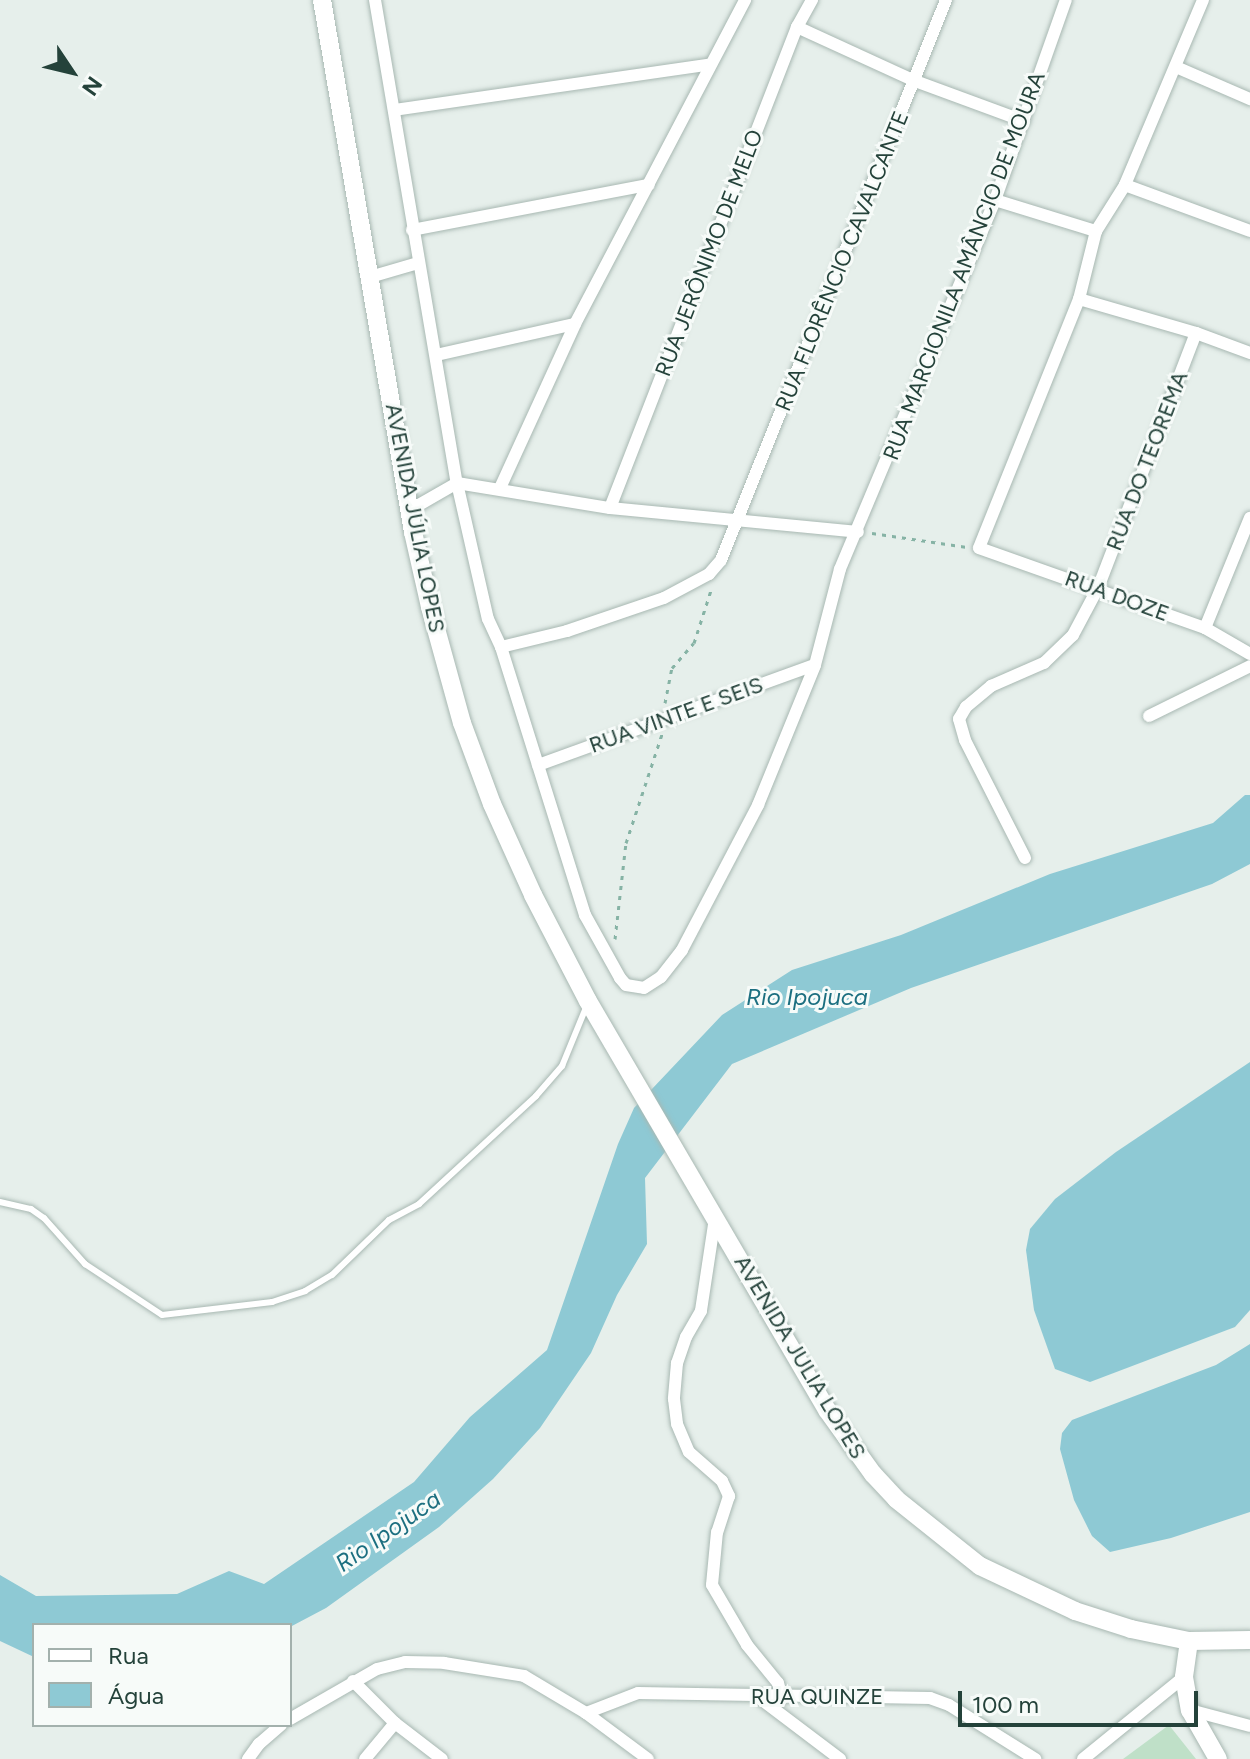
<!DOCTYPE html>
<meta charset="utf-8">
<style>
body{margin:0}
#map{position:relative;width:1250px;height:1759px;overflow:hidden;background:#e6efeb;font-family:Figtree,sans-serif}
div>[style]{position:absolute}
.green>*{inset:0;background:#bfe0c8}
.water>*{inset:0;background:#8ec9d4}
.path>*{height:3px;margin-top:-1.5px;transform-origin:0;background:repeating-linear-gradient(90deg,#86b3a5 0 4px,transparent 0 10px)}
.roads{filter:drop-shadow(0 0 2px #a8b8b2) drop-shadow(0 0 2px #a8b8b2)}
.lane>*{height:6px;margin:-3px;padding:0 3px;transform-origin:3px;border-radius:3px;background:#fff}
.street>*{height:12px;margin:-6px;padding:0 6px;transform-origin:6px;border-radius:6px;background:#fff}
.secondary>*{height:18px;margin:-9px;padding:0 9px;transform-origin:9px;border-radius:9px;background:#fff}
span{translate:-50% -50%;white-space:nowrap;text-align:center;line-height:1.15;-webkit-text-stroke:6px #f7fbf9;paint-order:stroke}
.street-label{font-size:22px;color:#24423a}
.water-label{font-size:24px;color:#1c6f80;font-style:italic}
.legend{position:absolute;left:32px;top:1623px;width:260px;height:104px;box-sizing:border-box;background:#f7fbf9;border:2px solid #a3b1ad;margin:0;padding:10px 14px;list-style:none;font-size:24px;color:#24423a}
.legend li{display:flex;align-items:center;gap:16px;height:40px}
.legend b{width:40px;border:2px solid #a3b1ad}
.north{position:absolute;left:32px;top:32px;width:80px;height:80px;-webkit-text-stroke:6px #f7fbf9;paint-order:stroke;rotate:125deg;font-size:22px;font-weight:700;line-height:32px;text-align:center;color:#24423a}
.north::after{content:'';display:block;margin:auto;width:28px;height:36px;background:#24423a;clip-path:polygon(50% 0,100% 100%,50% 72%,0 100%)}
.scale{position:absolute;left:958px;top:1691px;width:240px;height:36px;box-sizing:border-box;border:4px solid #24423a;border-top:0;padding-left:10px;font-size:24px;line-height:28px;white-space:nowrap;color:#24423a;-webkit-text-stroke:6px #f7fbf9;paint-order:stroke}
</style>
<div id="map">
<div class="green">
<div style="clip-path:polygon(1169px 1725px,1196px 1759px,1123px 1759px)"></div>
</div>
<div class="water">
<div style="clip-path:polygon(1245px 795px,1250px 795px,1250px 864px,1212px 884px,911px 988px,732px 1064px,645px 1178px,647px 1244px,617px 1295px,591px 1353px,540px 1428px,493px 1479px,439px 1527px,326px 1608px,290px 1627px,223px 1623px,34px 1625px,34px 1657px,0 1641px,0 1575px,36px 1596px,177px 1594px,229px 1571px,264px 1584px,414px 1482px,470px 1417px,547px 1350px,618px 1144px,634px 1108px,722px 1015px,792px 970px,901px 935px,1050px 874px,1213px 823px)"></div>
<div style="clip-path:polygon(1250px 1062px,1250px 1310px,1235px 1327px,1090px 1382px,1055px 1369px,1034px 1310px,1026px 1250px,1030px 1229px,1055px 1199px,1116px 1152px)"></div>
<div style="clip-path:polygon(1250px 1344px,1250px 1512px,1171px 1538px,1110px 1552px,1092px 1536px,1074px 1500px,1060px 1449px,1062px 1433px,1072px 1420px,1216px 1365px)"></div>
</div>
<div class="path">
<div style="left:872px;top:533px;width:96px;rotate:8.4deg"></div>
<div style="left:665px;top:703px;width:36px;rotate:-79deg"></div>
<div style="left:672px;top:668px;width:33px;rotate:-49deg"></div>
<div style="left:694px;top:643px;width:56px;rotate:-72.2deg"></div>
<div style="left:615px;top:939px;width:97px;rotate:-83.5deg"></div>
<div style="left:626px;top:843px;width:115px;rotate:-71.7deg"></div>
</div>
<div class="roads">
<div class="lane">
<div style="left:0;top:1202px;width:32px;rotate:13deg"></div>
<div style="left:31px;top:1209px;width:16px;rotate:35deg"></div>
<div style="left:44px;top:1218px;width:62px;rotate:48.3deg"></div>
<div style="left:85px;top:1264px;width:92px;rotate:33.5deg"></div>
<div style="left:162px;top:1315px;width:111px;rotate:-6.7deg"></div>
<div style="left:272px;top:1302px;width:35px;rotate:-18deg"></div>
<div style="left:305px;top:1291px;width:31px;rotate:-31deg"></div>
<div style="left:332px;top:1275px;width:79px;rotate:-44deg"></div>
<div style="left:389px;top:1220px;width:34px;rotate:-28deg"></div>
<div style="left:419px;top:1204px;width:159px;rotate:-42.7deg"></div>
<div style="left:536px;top:1096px;width:40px;rotate:-49deg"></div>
<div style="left:562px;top:1066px;width:66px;rotate:-67.7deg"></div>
</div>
<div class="street">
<div style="left:375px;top:0;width:490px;rotate:80.4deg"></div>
<div style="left:457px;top:483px;width:139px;rotate:77.2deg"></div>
<div style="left:488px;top:619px;width:31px;rotate:65deg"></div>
<div style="left:501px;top:647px;width:281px;rotate:72.6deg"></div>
<div style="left:585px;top:915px;width:72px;rotate:60.9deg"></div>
<div style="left:620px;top:978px;width:9px;rotate:49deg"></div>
<div style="left:626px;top:985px;width:18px;rotate:9deg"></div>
<div style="left:644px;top:988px;width:20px;rotate:-33deg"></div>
<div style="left:661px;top:977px;width:34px;rotate:-52deg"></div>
<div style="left:682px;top:950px;width:164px;rotate:-62.3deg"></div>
<div style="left:758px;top:805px;width:151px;rotate:-67.8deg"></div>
<div style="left:815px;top:665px;width:99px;rotate:-75.4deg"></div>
<div style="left:840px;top:569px;width:400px;rotate:-67.2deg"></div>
<div style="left:995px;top:200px;width:212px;rotate:-70.5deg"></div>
<div style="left:1203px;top:0;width:201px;rotate:112.9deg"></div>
<div style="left:1125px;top:185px;width:54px;rotate:122.2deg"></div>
<div style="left:1096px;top:231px;width:70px;rotate:104deg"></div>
<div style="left:1079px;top:299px;width:268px;rotate:111.9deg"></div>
<div style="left:979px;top:548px;width:240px;rotate:19.5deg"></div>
<div style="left:1205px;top:628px;width:52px;rotate:30deg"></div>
<div style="left:797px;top:27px;width:130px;rotate:24.6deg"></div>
<div style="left:915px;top:81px;width:116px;rotate:20.2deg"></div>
<div style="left:1176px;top:67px;width:81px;rotate:23.4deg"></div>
<div style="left:394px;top:110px;width:317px;rotate:-8.2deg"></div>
<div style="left:1125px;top:185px;width:133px;rotate:20.2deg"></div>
<div style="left:995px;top:200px;width:106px;rotate:17.1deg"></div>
<div style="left:412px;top:230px;width:241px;rotate:-10.8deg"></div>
<div style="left:370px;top:277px;width:50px;rotate:-16.3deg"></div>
<div style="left:1079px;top:299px;width:122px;rotate:16.2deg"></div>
<div style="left:1196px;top:333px;width:58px;rotate:20.3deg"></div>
<div style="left:436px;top:355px;width:142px;rotate:-12.6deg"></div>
<div style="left:457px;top:483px;width:155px;rotate:9.3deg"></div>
<div style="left:610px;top:508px;width:249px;rotate:5.5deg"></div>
<div style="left:500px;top:488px;width:180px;rotate:-65.4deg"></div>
<div style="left:575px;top:324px;width:366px;rotate:-62.3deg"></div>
<div style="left:610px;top:508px;width:516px;rotate:-68.76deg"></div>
<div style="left:797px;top:27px;width:31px;rotate:-61deg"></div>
<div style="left:410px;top:510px;width:54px;rotate:-29.9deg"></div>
<div style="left:1205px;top:628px;width:119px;rotate:-67.8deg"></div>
<div style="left:501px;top:647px;width:68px;rotate:-13.6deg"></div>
<div style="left:567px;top:631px;width:102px;rotate:-18.8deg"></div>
<div style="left:664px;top:598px;width:51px;rotate:-28.1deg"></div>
<div style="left:709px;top:574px;width:18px;rotate:-49deg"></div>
<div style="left:721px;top:560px;width:604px;rotate:-68.11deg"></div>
<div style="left:1149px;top:716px;width:113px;rotate:-26.3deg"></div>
<div style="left:538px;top:765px;width:294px;rotate:-19.9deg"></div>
<div style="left:1025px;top:858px;width:132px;rotate:-117deg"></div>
<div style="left:965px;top:740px;width:22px;rotate:-106deg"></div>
<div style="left:959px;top:719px;width:14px;rotate:-60deg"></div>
<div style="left:966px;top:707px;width:33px;rotate:-40deg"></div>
<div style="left:991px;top:686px;width:58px;rotate:-23.5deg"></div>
<div style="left:1044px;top:663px;width:40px;rotate:-44deg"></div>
<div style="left:1073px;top:635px;width:53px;rotate:-62deg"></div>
<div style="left:1098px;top:588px;width:273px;rotate:-69deg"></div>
<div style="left:715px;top:1218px;width:94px;rotate:98.6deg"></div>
<div style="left:701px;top:1311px;width:30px;rotate:120deg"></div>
<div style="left:686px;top:1337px;width:28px;rotate:109deg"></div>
<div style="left:677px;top:1363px;width:36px;rotate:95deg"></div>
<div style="left:674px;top:1399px;width:25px;rotate:83deg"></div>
<div style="left:677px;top:1424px;width:30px;rotate:67deg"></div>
<div style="left:689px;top:1452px;width:44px;rotate:41.3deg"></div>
<div style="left:722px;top:1481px;width:17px;rotate:65deg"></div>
<div style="left:729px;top:1496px;width:38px;rotate:108deg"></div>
<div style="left:717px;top:1532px;width:53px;rotate:95.4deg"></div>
<div style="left:712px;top:1585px;width:69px;rotate:59.7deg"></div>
<div style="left:747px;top:1645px;width:49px;rotate:50.8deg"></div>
<div style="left:778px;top:1683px;width:16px;rotate:75deg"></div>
<div style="left:353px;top:1681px;width:59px;rotate:45deg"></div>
<div style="left:395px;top:1723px;width:59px;rotate:37.5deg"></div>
<div style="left:758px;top:1697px;width:103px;rotate:37.1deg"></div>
<div style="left:1190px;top:1710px;width:62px;rotate:14.9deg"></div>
<div style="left:586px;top:1713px;width:56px;rotate:-21deg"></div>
<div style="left:638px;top:1693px;width:292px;rotate:1deg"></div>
<div style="left:930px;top:1698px;width:20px;rotate:20deg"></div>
<div style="left:949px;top:1705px;width:102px;rotate:32.1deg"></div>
<div style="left:290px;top:1719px;width:100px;rotate:-29.9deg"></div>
<div style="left:377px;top:1669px;width:29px;rotate:-14deg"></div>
<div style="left:405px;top:1662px;width:39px;rotate:1deg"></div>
<div style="left:444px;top:1663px;width:81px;rotate:9.2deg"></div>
<div style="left:524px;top:1676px;width:72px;rotate:30.8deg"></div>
<div style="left:586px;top:1713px;width:77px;rotate:36.6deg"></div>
<div style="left:248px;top:1759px;width:19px;rotate:-54deg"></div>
<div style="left:259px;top:1744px;width:29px;rotate:-41deg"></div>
<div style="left:365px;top:1759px;width:47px;rotate:-50.2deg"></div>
<div style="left:1083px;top:1759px;width:130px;rotate:-39.1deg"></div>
</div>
<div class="secondary">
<div style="left:322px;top:0;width:540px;rotate:80.29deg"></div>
<div style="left:413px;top:532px;width:77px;rotate:77.2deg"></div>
<div style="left:430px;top:607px;width:120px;rotate:74.6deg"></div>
<div style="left:462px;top:723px;width:86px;rotate:69.7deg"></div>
<div style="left:492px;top:804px;width:100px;rotate:65.7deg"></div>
<div style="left:533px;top:895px;width:119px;rotate:62.6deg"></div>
<div style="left:588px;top:1001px;width:474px;rotate:59.7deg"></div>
<div style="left:827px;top:1410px;width:79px;rotate:54.3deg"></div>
<div style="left:873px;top:1474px;width:34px;rotate:47deg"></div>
<div style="left:896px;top:1499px;width:107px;rotate:38.6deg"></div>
<div style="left:980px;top:1566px;width:105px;rotate:25.3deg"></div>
<div style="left:1075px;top:1611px;width:59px;rotate:17.8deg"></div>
<div style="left:1131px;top:1629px;width:59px;rotate:11.7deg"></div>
<div style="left:1189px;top:1641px;width:61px;rotate:-0.9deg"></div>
<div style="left:1189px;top:1641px;width:36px;rotate:98deg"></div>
<div style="left:1184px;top:1677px;width:34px;rotate:80deg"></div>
<div style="left:1190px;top:1710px;width:56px;rotate:60.3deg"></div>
</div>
</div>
<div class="street-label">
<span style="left:709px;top:253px;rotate:-69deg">RUA JERÔNIMO DE MELO</span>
<span style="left:842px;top:261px;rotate:-68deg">RUA FLORÊNCIO CAVALCANTE</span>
<span style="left:964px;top:266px;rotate:-69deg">RUA MARCIONILA AMÂNCIO DE MOURA</span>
<span style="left:1147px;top:461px;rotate:-69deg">RUA DO TEOREMA</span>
<span style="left:415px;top:518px;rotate:79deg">AVENIDA JÚLIA LOPES</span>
<span style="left:1117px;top:596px;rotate:20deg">RUA DOZE</span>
<span style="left:676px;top:715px;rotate:-20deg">RUA VINTE E SEIS</span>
<span style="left:800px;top:1357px;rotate:59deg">AVENIDA JULIA LOPES</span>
<span style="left:817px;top:1697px">RUA QUINZE</span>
</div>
<div class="water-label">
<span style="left:807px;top:997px">Rio Ipojuca</span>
<span style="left:388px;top:1531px;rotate:-35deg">Rio Ipojuca</span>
</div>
<ul class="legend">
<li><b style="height:10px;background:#fff"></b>Rua</li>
<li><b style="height:22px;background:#8ec9d4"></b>Água</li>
</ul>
<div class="north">N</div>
<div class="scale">100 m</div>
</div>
